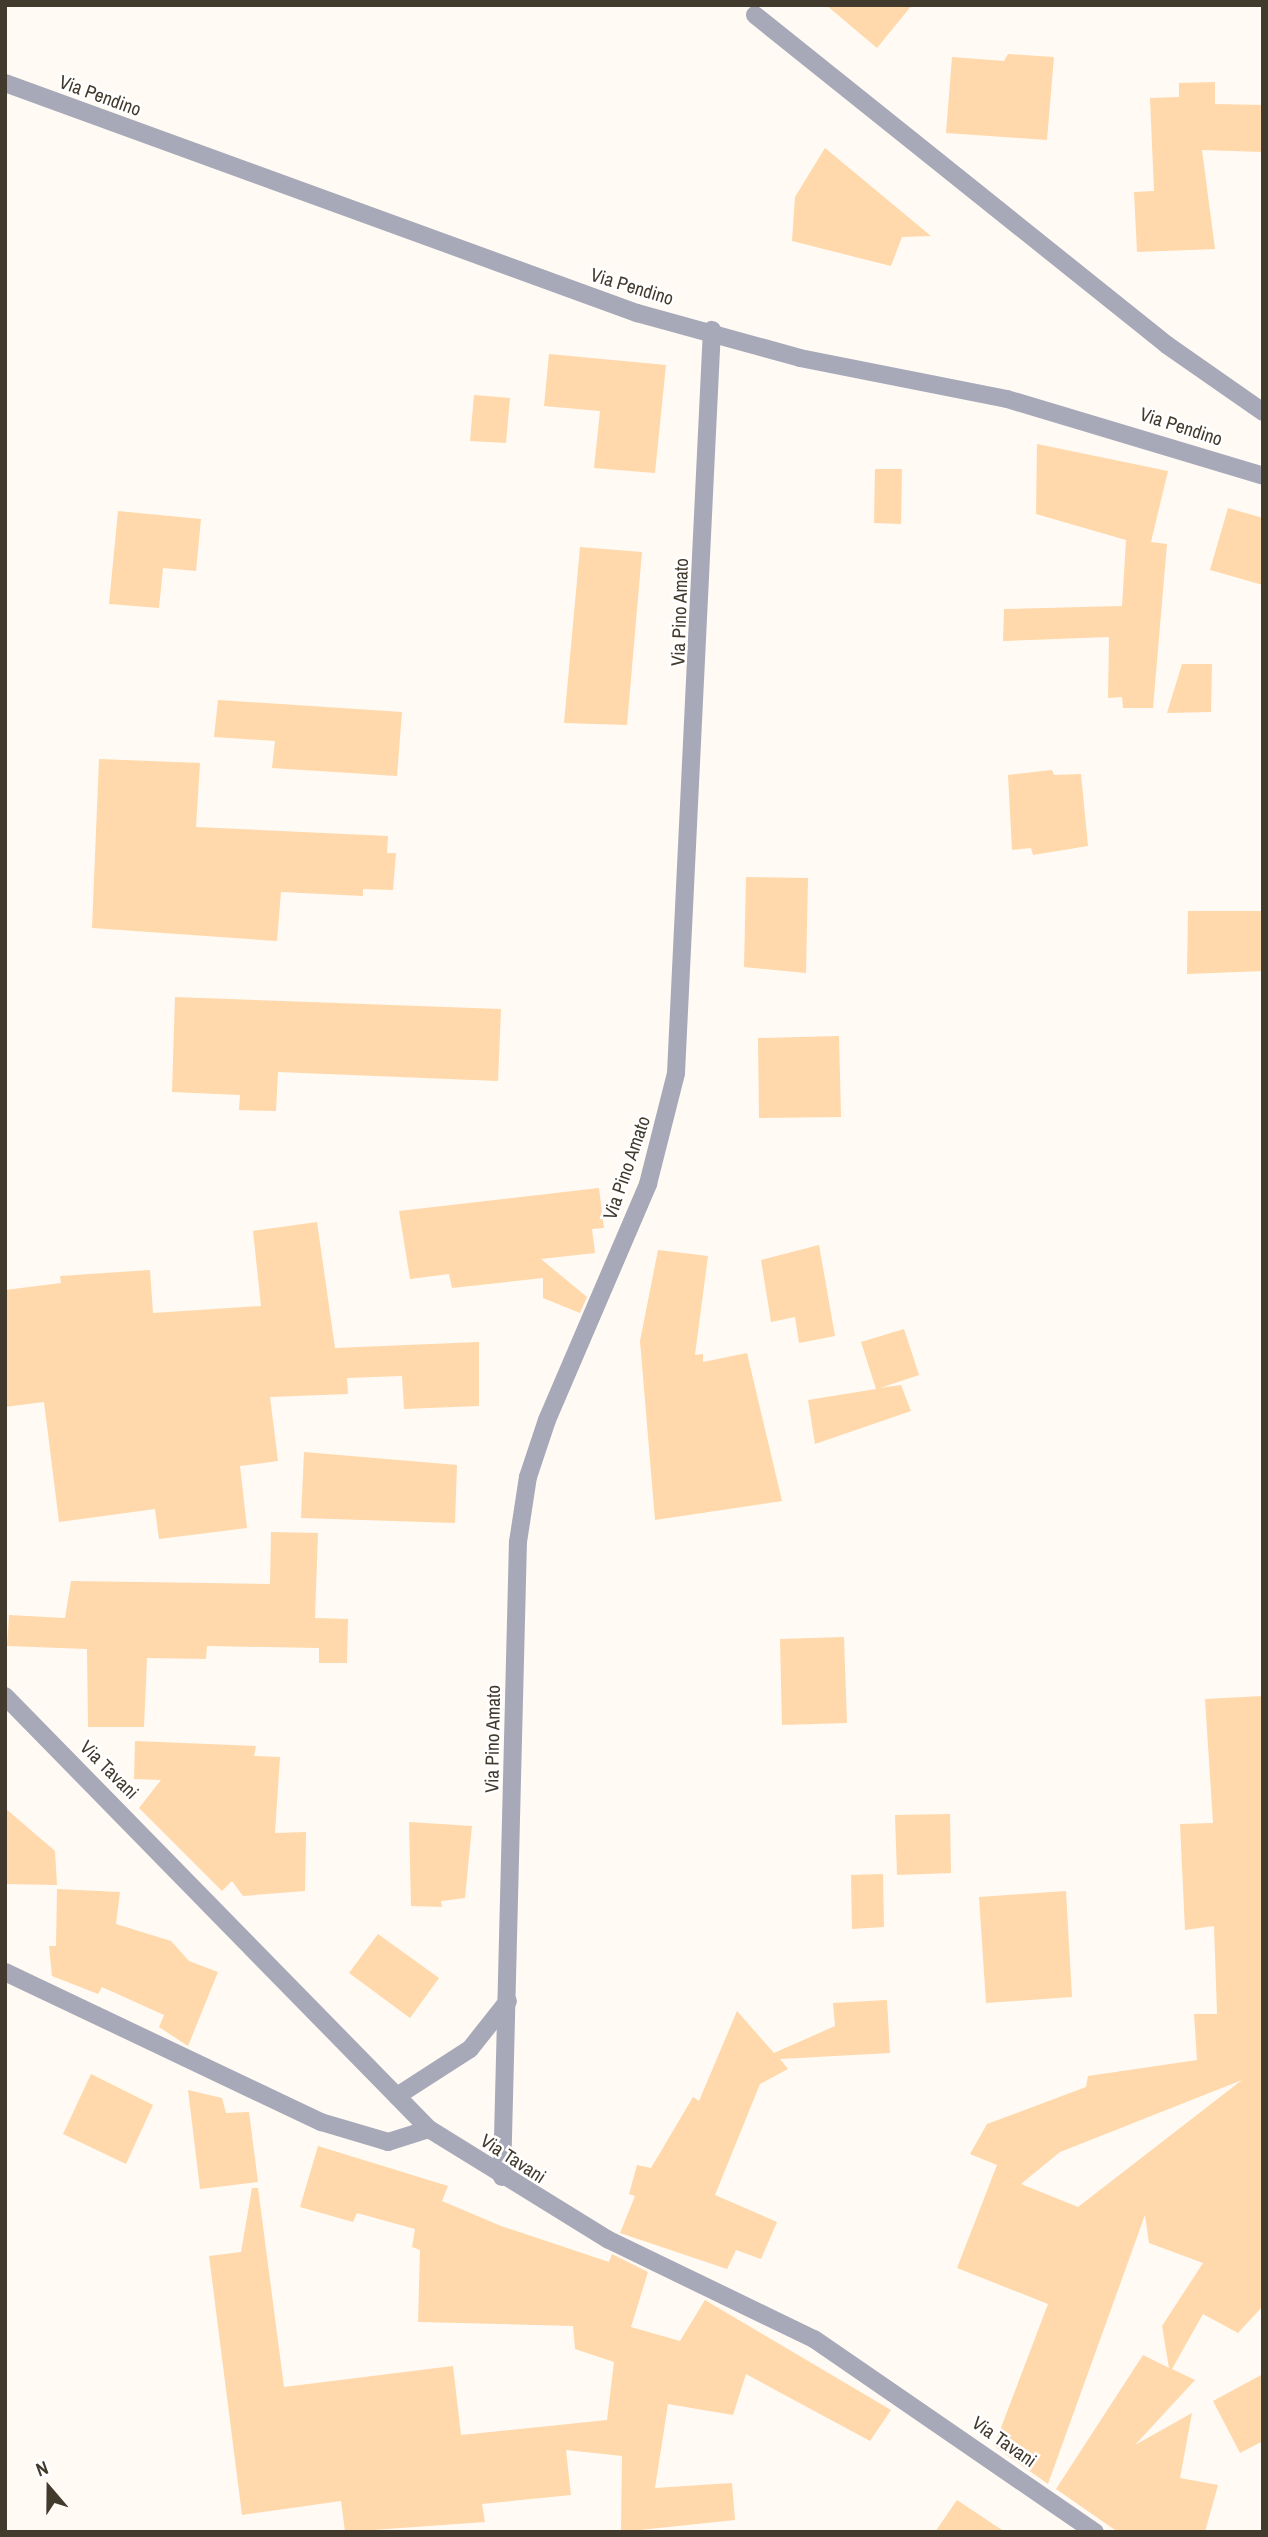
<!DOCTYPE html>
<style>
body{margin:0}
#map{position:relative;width:1268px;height:2537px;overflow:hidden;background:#fffaf4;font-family:"Archivo Narrow",sans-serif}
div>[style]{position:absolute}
.building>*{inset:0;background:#ffd9ab}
.minor>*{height:18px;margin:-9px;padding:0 9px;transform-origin:9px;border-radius:9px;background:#a7a9b8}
.tertiary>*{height:18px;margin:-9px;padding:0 9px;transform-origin:9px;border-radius:9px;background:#a7a9b8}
span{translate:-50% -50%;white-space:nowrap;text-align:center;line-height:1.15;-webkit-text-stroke:5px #fff;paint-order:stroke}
.street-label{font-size:19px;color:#433a2e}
.frame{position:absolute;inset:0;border:7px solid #433a2e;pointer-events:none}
.north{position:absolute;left:14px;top:2453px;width:70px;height:70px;-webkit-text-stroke:5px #fff;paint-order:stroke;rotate:340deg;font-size:19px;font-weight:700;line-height:28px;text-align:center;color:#433a2e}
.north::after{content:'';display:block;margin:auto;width:24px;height:32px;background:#433a2e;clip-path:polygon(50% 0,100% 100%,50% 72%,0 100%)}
</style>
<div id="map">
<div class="building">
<div style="clip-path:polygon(826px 5px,912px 5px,877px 48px)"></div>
<div style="clip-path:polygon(1008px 54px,1054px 57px,1047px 140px,946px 133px,952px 57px,1004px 61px)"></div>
<div style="clip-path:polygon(1215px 82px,1215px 104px,1263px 105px,1263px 152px,1202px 150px,1215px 249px,1137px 252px,1134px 192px,1154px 191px,1150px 98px,1179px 97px,1179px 83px)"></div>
<div style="clip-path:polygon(825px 148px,931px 236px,902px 237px,891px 266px,792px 241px,795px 197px)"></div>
<div style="clip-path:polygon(549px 354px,666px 365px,655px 473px,594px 468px,600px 411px,544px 406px)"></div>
<div style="clip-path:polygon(474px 395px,510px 398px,506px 443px,470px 441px)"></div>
<div style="clip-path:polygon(1037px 444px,1168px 471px,1151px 542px,1167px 544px,1153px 708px,1123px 708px,1122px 697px,1108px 698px,1109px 637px,1003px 641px,1004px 609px,1122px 606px,1126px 540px,1036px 514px)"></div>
<div style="clip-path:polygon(875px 469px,902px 469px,901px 524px,874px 523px)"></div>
<div style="clip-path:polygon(1228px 508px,1263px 518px,1263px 585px,1210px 570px)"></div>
<div style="clip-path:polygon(118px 511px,201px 519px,196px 571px,163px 568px,159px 608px,109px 604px)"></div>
<div style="clip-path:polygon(580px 547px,642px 552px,627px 725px,564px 723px)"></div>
<div style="clip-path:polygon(1182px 664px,1212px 664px,1211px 712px,1167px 713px)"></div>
<div style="clip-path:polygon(218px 700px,402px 712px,397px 776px,272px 768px,275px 741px,214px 737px)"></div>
<div style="clip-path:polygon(99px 759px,200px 763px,196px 827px,388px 836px,387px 853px,396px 853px,393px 890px,363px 889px,363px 896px,281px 892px,277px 941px,92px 928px)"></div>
<div style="clip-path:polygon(1052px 770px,1054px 775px,1081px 774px,1088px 846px,1033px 855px,1031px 848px,1012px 850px,1008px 775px)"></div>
<div style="clip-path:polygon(746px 877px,808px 878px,806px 973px,744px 967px)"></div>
<div style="clip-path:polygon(1188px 911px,1263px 911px,1263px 971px,1187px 974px)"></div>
<div style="clip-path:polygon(175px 997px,501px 1009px,498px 1081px,278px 1072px,276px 1111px,239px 1110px,240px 1095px,172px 1092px)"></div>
<div style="clip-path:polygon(839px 1036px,841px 1117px,759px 1118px,758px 1038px)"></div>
<div style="clip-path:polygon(599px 1188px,604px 1228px,592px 1229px,595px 1253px,541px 1259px,587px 1297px,580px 1313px,543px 1298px,543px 1278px,452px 1288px,449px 1274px,410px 1279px,399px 1211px)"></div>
<div style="clip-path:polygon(317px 1222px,335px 1348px,479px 1342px,479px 1406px,404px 1409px,402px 1376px,347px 1378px,348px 1394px,270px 1397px,278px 1461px,240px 1466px,247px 1528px,159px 1539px,155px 1509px,59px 1522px,44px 1402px,5px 1407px,5px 1290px,61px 1283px,60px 1276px,150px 1270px,153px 1313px,261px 1306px,253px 1231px)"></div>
<div style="clip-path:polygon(819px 1245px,835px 1336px,799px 1343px,795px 1317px,771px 1322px,761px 1260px)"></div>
<div style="clip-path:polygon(658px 1250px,708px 1256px,695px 1355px,703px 1354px,703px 1362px,747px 1353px,782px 1501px,655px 1520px,640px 1341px)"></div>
<div style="clip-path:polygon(904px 1329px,919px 1375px,880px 1388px,901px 1385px,911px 1411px,815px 1444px,808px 1400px,876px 1389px,861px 1342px)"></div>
<div style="clip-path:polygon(304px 1452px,457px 1465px,455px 1523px,301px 1518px)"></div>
<div style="clip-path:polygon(271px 1532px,318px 1533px,315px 1618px,348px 1619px,347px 1663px,319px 1663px,319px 1648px,207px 1646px,206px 1659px,147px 1658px,144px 1727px,88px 1727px,87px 1649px,7px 1646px,9px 1615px,65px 1618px,71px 1581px,270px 1584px)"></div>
<div style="clip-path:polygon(844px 1637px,847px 1723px,782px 1725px,780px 1639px)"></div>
<div style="clip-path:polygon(evenodd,1263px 1696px,1263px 2306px,1238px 2333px,1203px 2314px,1172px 2369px,1195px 2380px,1135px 2445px,1192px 2413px,1180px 2478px,1218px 2485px,1205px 2532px,1118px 2532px,1056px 2489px,1143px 2355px,1169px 2368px,1162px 2326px,1203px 2263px,1149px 2243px,1145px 2215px,1048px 2484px,994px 2446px,1048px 2304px,957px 2268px,997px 2165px,970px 2154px,987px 2124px,1086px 2087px,1088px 2076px,1197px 2060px,1194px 2014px,1217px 2014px,1214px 1926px,1185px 1930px,1180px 1824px,1213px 1823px,1205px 1699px,1263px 1696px,1242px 2080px,1078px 2207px,1021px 2184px,1060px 2152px,1242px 2080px)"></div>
<div style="clip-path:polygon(135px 1741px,256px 1746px,254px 1756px,280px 1757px,275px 1833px,306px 1832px,305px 1891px,243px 1896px,232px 1881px,222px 1891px,139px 1808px,161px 1780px,134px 1779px)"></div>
<div style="clip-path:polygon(5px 1808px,55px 1851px,57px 1885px,5px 1884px)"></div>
<div style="clip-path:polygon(950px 1814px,951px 1873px,897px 1875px,895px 1815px)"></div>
<div style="clip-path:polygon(409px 1822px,472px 1826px,465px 1898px,441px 1901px,442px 1907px,411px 1906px)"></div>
<div style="clip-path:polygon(883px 1874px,884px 1927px,852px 1929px,851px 1875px)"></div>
<div style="clip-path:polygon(57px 1889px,120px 1892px,116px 1924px,171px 1941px,189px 1961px,218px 1972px,188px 2046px,159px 2027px,164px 2015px,102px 1987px,98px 1994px,52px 1976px,49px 1946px,56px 1946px)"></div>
<div style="clip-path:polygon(1066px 1891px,1072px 1997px,986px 2003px,979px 1897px)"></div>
<div style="clip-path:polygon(378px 1934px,439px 1978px,410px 2018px,349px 1973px)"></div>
<div style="clip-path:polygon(887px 2000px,890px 2053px,780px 2059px,788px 2069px,760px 2084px,715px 2195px,777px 2222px,761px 2259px,736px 2250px,727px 2269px,620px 2233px,635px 2196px,629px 2194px,637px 2165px,651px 2168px,693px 2097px,699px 2101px,737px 2011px,774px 2053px,835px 2026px,833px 2003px)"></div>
<div style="clip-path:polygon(91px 2074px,153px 2105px,126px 2164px,63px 2134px)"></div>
<div style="clip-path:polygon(188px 2090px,222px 2098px,226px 2113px,249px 2112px,258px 2182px,200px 2189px)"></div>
<div style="clip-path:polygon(318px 2146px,448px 2186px,442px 2201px,501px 2226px,609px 2262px,612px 2254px,648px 2272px,631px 2327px,680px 2341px,705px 2300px,891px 2410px,870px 2441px,746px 2374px,733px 2415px,668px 2404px,655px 2488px,732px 2483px,735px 2520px,621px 2532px,622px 2456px,566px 2450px,571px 2495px,482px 2504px,485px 2522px,345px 2532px,341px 2501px,242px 2515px,209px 2256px,241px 2252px,252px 2188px,258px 2188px,284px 2387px,453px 2366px,461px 2435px,607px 2420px,614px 2362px,575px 2349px,573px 2326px,418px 2322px,420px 2250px,412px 2247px,415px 2229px,357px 2213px,353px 2222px,300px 2207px)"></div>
<div style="clip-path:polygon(1263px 2374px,1263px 2441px,1240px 2453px,1213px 2401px)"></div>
<div style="clip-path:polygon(957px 2500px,1005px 2532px,935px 2532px)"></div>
</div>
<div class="minor">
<div style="left:755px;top:15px;width:528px;rotate:38.69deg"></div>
<div style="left:1167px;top:345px;width:117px;rotate:34.9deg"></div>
<div style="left:5px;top:1972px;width:350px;rotate:25.4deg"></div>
<div style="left:321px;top:2122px;width:70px;rotate:16.6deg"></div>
<div style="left:388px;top:2142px;width:43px;rotate:-17.6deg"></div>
<div style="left:397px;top:2096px;width:87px;rotate:-32.8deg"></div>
<div style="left:470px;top:2049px;width:61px;rotate:-51.6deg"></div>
<div style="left:502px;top:2177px;width:635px;rotate:-88.56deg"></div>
<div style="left:518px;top:1542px;width:66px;rotate:-81.3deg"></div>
<div style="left:528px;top:1477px;width:60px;rotate:-71.6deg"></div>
<div style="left:547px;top:1420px;width:257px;rotate:-66.8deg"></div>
<div style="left:648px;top:1184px;width:114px;rotate:-75.8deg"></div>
<div style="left:676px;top:1073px;width:744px;rotate:-87.23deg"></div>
</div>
<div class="tertiary">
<div style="left:5px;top:83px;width:673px;rotate:20deg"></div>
<div style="left:637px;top:313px;width:169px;rotate:15.4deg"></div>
<div style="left:800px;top:358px;width:211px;rotate:11.2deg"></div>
<div style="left:1007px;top:399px;width:267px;rotate:16.7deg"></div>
<div style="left:5px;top:1696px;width:606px;rotate:45.6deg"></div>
<div style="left:429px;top:2129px;width:211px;rotate:31.7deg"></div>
<div style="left:609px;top:2240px;width:228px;rotate:25.8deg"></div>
<div style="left:814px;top:2339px;width:341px;rotate:34.5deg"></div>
</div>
<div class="street-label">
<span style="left:100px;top:96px;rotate:20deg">Via Pendino</span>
<span style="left:632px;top:287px;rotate:17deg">Via Pendino</span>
<span style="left:1181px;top:427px;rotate:18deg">Via Pendino</span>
<span style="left:680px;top:612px;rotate:-88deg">Via Pino Amato</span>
<span style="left:627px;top:1168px;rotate:-71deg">Via Pino Amato</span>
<span style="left:493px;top:1739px;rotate:-89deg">Via Pino Amato</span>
<span style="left:109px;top:1770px;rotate:45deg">Via Tavani</span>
<span style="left:513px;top:2159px;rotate:33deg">Via Tavani</span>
<span style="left:1004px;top:2442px;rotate:35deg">Via Tavani</span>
</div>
<div class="frame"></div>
<div class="north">N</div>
</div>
